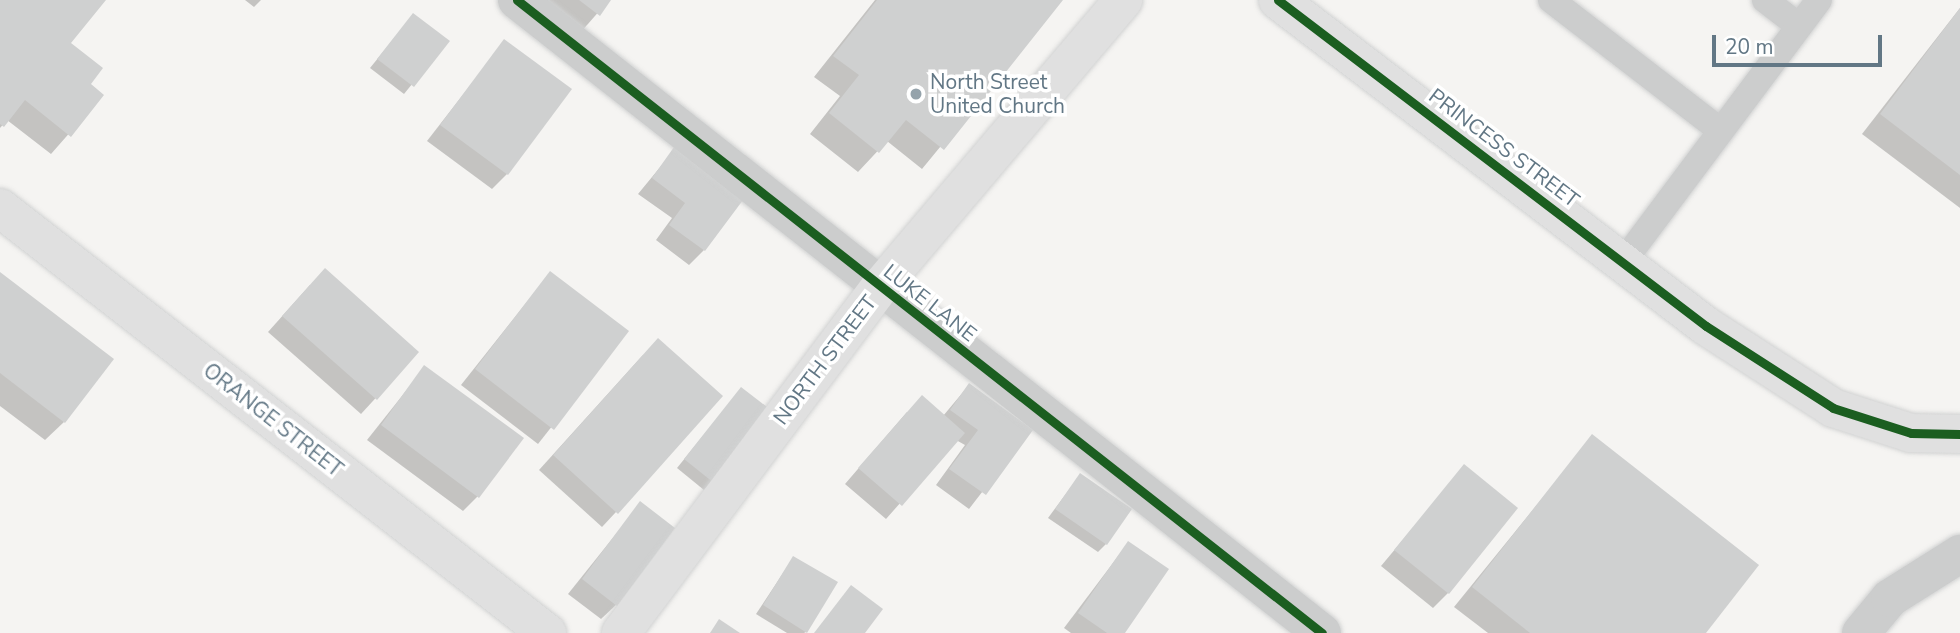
<!DOCTYPE html>
<style>
body{margin:0}
#map{position:relative;width:1960px;height:633px;overflow:hidden;background:#f5f4f2;font-family:"Nunito Sans",sans-serif}
div>[style]{position:absolute}
.shadow>*{inset:0;background:#0003}
.building>*{inset:0;background:#cfd0d0}
.roads{filter:drop-shadow(0 0 2px #d1d2d2) drop-shadow(0 0 2px #d1d2d2)}
.lane>*{height:26px;margin:-13px;padding:0 13px;transform-origin:13px;border-radius:13px;background:#cccdcd}
.street>*{height:38px;margin:-19px;padding:0 19px;transform-origin:19px;border-radius:19px;background:#cccdcd}
.secondary>*{height:38px;margin:-19px;padding:0 19px;transform-origin:19px;border-radius:19px;background:#e0e0e0}
.cycleway>*{height:9px;margin:-4.5px;padding:0 4.5px;transform-origin:4.5px;border-radius:4.5px;background:#1b5e20}
.dots>*{width:19px;height:19px;translate:-50% -50%;box-sizing:border-box;border:4px solid #fff;border-radius:50%}
span{translate:-50% -50%;white-space:nowrap;text-align:center;line-height:1.15;-webkit-text-stroke:7px #fff;paint-order:stroke}
.poi-label{font-size:21px;color:#627785}
.left{translate:0 -50%;text-align:left}
.street-label{font-size:21px;color:#627785}
.scale{position:absolute;left:1712px;top:35px;width:170px;height:32px;box-sizing:border-box;border:4px solid #627785;border-top:0;padding-left:9px;font-size:21px;line-height:24px;white-space:nowrap;color:#627785;-webkit-text-stroke:5px #fff;paint-order:stroke}
</style>
<div id="map">
<div class="shadow">
<div style="clip-path:polygon(0 0,103px 0,69px 43px,89px 85px,102px 96px,51px 154px,7px 120px,0 128px)"></div>
<div style="clip-path:polygon(245px 0,261px 0,254px 7px)"></div>
<div style="clip-path:polygon(537px 0,609px 0,580px 33px)"></div>
<div style="clip-path:polygon(875px 0,1061px 0,922px 169px,887px 141px,858px 172px,810px 134px,840px 96px,814px 77px)"></div>
<div style="clip-path:polygon(1960px 8px,1960px 208px,1862px 134px)"></div>
<div style="clip-path:polygon(413px 15px,447px 41px,404px 94px,370px 68px)"></div>
<div style="clip-path:polygon(504px 42px,507px 174px,492px 189px,427px 141px)"></div>
<div style="clip-path:polygon(680px 143px,704px 250px,689px 265px,656px 240px,672px 218px,638px 194px)"></div>
<div style="clip-path:polygon(550px 273px,627px 331px,538px 444px,461px 385px)"></div>
<div style="clip-path:polygon(0 274px,64px 422px,45px 440px,0 406px)"></div>
<div style="clip-path:polygon(310px 285px,417px 353px,361px 414px,268px 332px)"></div>
<div style="clip-path:polygon(643px 355px,616px 512px,602px 527px,539px 470px)"></div>
<div style="clip-path:polygon(425px 367px,478px 496px,463px 511px,367px 440px)"></div>
<div style="clip-path:polygon(969px 385px,1030px 430px,969px 509px,936px 485px,965px 445px,956px 440px,886px 519px,845px 484px,907px 412px,943px 416px)"></div>
<div style="clip-path:polygon(741px 389px,712px 481px,704px 490px,677px 468px)"></div>
<div style="clip-path:polygon(1592px 437px,1704px 633px,1488px 633px,1454px 607px)"></div>
<div style="clip-path:polygon(1464px 467px,1448px 593px,1433px 608px,1381px 566px)"></div>
<div style="clip-path:polygon(1080px 475px,1106px 544px,1098px 552px,1048px 518px)"></div>
<div style="clip-path:polygon(640px 504px,616px 605px,601px 619px,568px 594px)"></div>
<div style="clip-path:polygon(1128px 543px,1123px 633px,1071px 633px,1064px 628px)"></div>
<div style="clip-path:polygon(793px 558px,806px 632px,804px 633px,787px 633px,756px 614px)"></div>
</div>
<div class="building">
<div style="clip-path:polygon(0 0,106px 0,71px 43px,103px 68px,91px 84px,104px 95px,71px 137px,25px 100px,4px 127px,0 124px)"></div>
<div style="clip-path:polygon(579px 0,611px 0,600px 16px)"></div>
<div style="clip-path:polygon(877px 0,1063px 0,944px 150px,906px 120px,879px 153px,829px 113px,859px 75px,833px 56px)"></div>
<div style="clip-path:polygon(1960px 8px,1960px 175px,1880px 114px)"></div>
<div style="clip-path:polygon(413px 13px,450px 41px,414px 87px,377px 59px)"></div>
<div style="clip-path:polygon(504px 39px,572px 89px,508px 175px,440px 125px)"></div>
<div style="clip-path:polygon(679px 140px,749px 192px,705px 251px,669px 225px,685px 203px,652px 178px)"></div>
<div style="clip-path:polygon(325px 268px,419px 352px,377px 400px,282px 316px)"></div>
<div style="clip-path:polygon(550px 271px,629px 331px,554px 430px,475px 369px)"></div>
<div style="clip-path:polygon(0 272px,114px 359px,65px 423px,0 373px)"></div>
<div style="clip-path:polygon(658px 338px,723px 396px,618px 514px,553px 455px)"></div>
<div style="clip-path:polygon(424px 365px,524px 438px,479px 498px,381px 425px)"></div>
<div style="clip-path:polygon(969px 383px,1033px 430px,986px 495px,949px 469px,978px 430px,950px 410px)"></div>
<div style="clip-path:polygon(741px 387px,771px 410px,714px 483px,684px 459px)"></div>
<div style="clip-path:polygon(922px 395px,965px 433px,902px 506px,858px 468px)"></div>
<div style="clip-path:polygon(1592px 434px,1759px 565px,1706px 633px,1530px 633px,1472px 587px)"></div>
<div style="clip-path:polygon(1464px 464px,1518px 508px,1449px 594px,1394px 550px)"></div>
<div style="clip-path:polygon(1080px 473px,1132px 509px,1107px 545px,1055px 509px)"></div>
<div style="clip-path:polygon(640px 501px,675px 528px,617px 606px,582px 579px)"></div>
<div style="clip-path:polygon(1128px 541px,1169px 569px,1125px 633px,1107px 633px,1078px 613px)"></div>
<div style="clip-path:polygon(793px 556px,838px 582px,807px 633px,763px 605px)"></div>
<div style="clip-path:polygon(851px 585px,883px 609px,865px 633px,814px 633px)"></div>
<div style="clip-path:polygon(719px 619px,740px 633px,710px 633px)"></div>
</div>
<div class="roads">
<div class="lane">
<div style="left:1551px;top:0;width:213px;rotate:37.6deg"></div>
<div style="left:1765px;top:0;width:43px;rotate:37.4deg"></div>
<div style="left:1623px;top:262px;width:327px;rotate:-53.2deg"></div>
</div>
<div class="street">
<div style="left:517px;top:0;width:1024px;rotate:38.18deg"></div>
<div style="left:1861px;top:633px;width:45px;rotate:-50.4deg"></div>
<div style="left:1890px;top:598px;width:83px;rotate:-32.2deg"></div>
</div>
<div class="secondary">
<div style="left:1278px;top:0;width:538px;rotate:37.3deg"></div>
<div style="left:1706px;top:326px;width:151px;rotate:32.8deg"></div>
<div style="left:1833px;top:408px;width:82px;rotate:17.8deg"></div>
<div style="left:1911px;top:433px;width:49px;rotate:1.2deg"></div>
<div style="left:0;top:208px;width:693px;rotate:37.85deg"></div>
<div style="left:621px;top:633px;width:432px;rotate:-53.2deg"></div>
<div style="left:880px;top:287px;width:376px;rotate:-49.7deg"></div>
</div>
</div>
<div class="cycleway">
<div style="left:517px;top:0;width:1024px;rotate:38.18deg"></div>
<div style="left:1278px;top:0;width:538px;rotate:37.3deg"></div>
<div style="left:1706px;top:326px;width:151px;rotate:32.8deg"></div>
<div style="left:1833px;top:408px;width:82px;rotate:17.8deg"></div>
<div style="left:1911px;top:433px;width:49px;rotate:1.2deg"></div>
</div>
<div class="dots">
<div style="left:916px;top:94px;background:#95a3ab"></div>
</div>
<div class="poi-label">
<span class="left" style="left:930px;top:94px">North Street<br>United Church</span>
</div>
<div class="street-label">
<span style="left:1504px;top:148px;rotate:37deg">PRINCESS STREET</span>
<span style="left:930px;top:303px;rotate:38deg">LUKE LANE</span>
<span style="left:825px;top:360px;rotate:-53deg">NORTH STREET</span>
<span style="left:273px;top:420px;rotate:38deg">ORANGE STREET</span>
</div>
<div class="scale">20 m</div>
</div>
